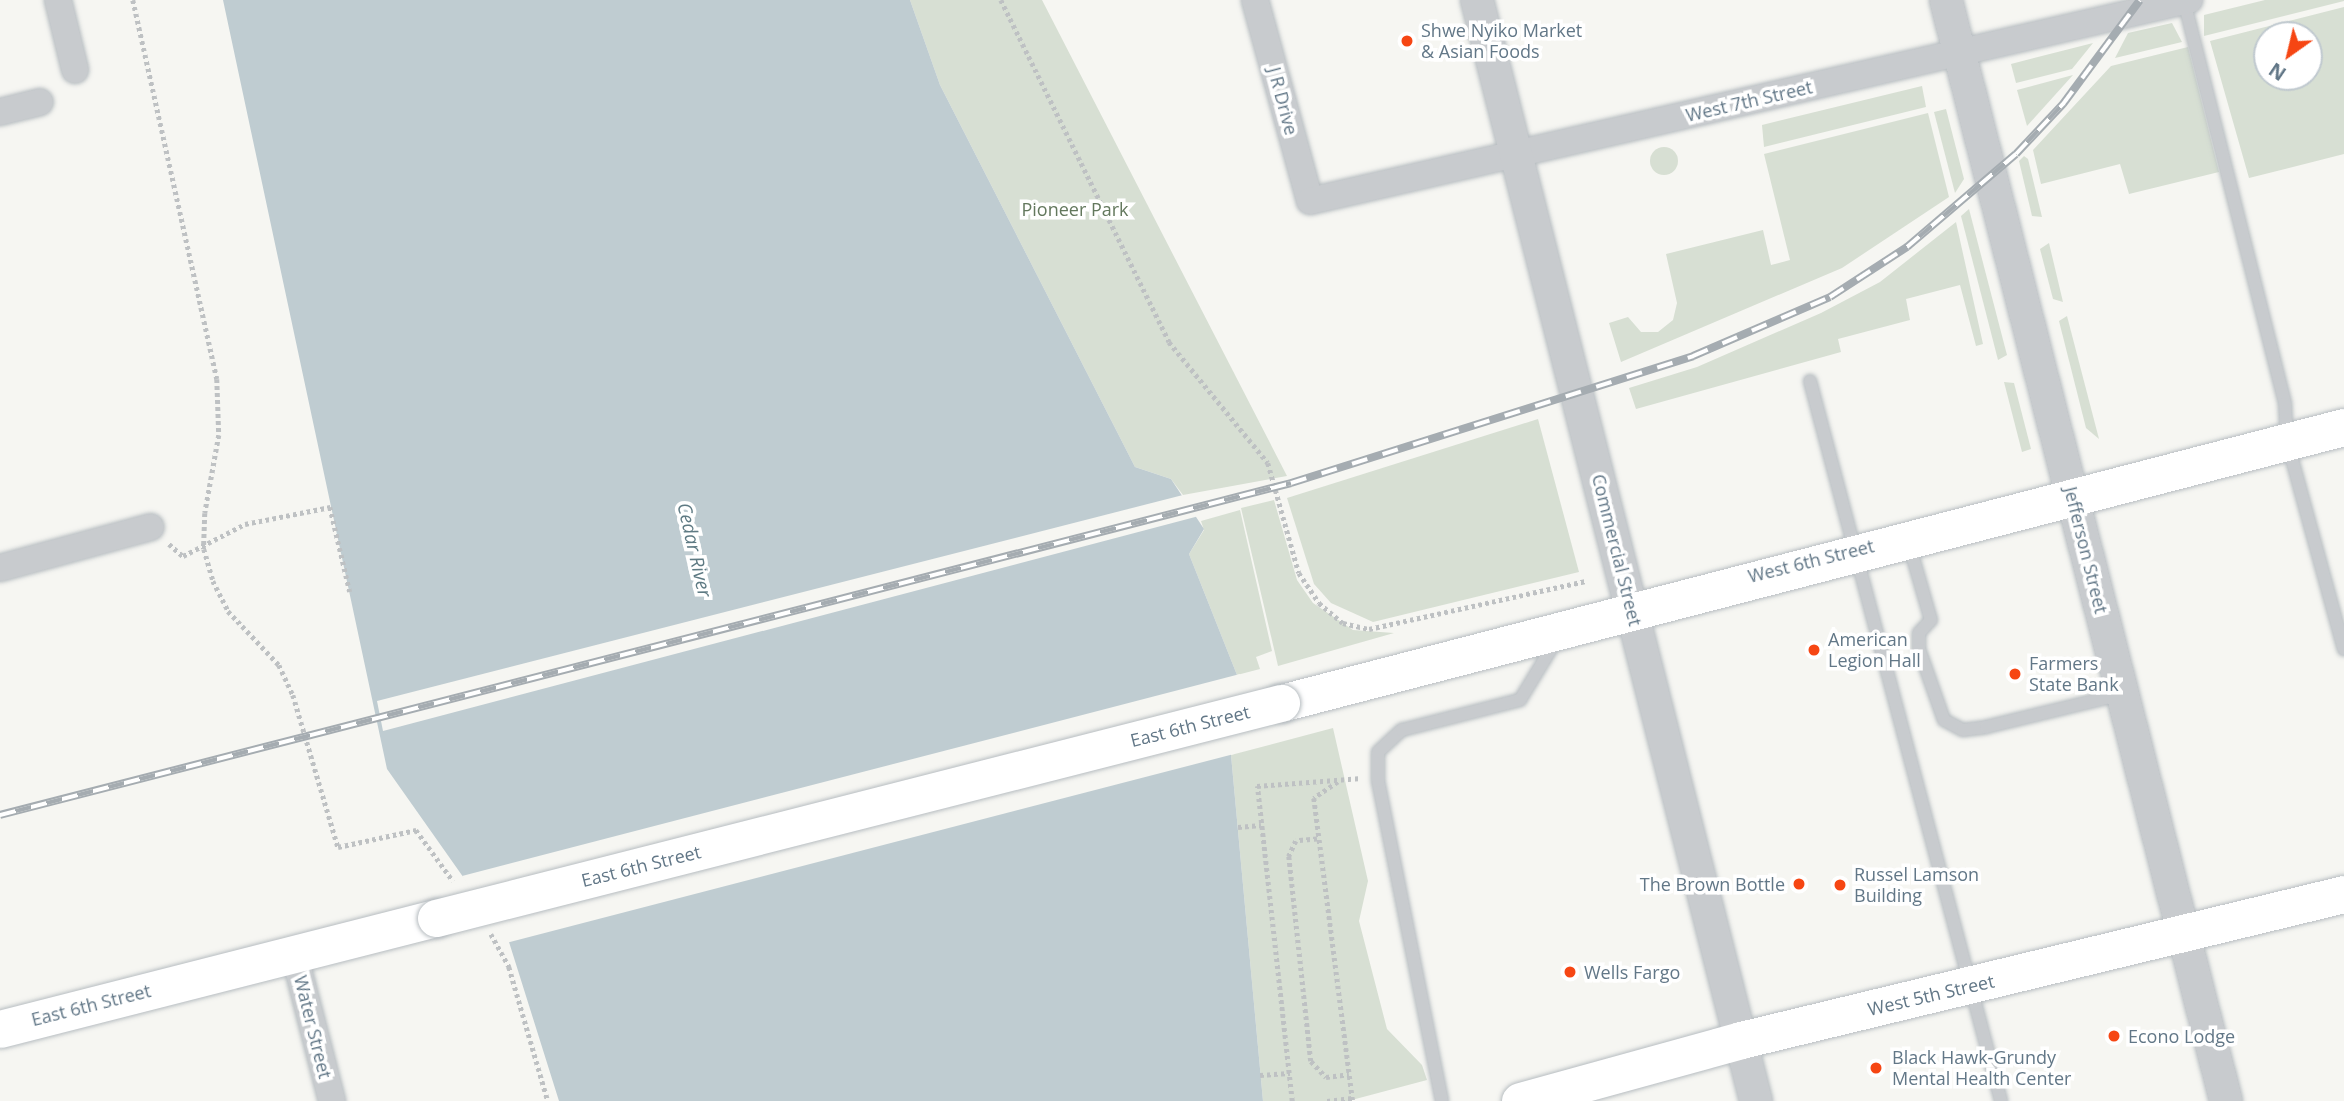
<!DOCTYPE html>
<style>
body{margin:0}
#map{position:relative;width:2344px;height:1101px;overflow:hidden;background:#f6f6f2;font-family:"Open Sans",sans-serif}
div>[style]{position:absolute}
.green>*{inset:0;background:#d7dfd3}
.round{border-radius:50%}
.water>*{inset:0;background:#bfccd1}
.pier>*{inset:0;background:#f6f6f2}
.path>*{height:4.5px;margin-top:-2.25px;transform-origin:0;background:repeating-linear-gradient(90deg,#bec1c3 0 3.5px,transparent 0 7px)}
.roads{filter:drop-shadow(0 0 2px #b7bdc1) drop-shadow(0 0 2px #b7bdc1)}
.service>*{height:12px;margin:-6px;padding:0 6px;transform-origin:6px;border-radius:6px;background:#c8cbce}
.minor>*{height:26px;margin:-13px;padding:0 13px;transform-origin:13px;border-radius:13px;background:#c8cbce}
.tertiary>*{height:32px;margin:-16px;padding:0 16px;transform-origin:16px;border-radius:16px;background:#c8cbce}
.secondary>*{height:37px;margin:-18.5px;padding:0 18.5px;transform-origin:18.5px;border-radius:18.5px;background:#fff}
.rail>*{height:8px;margin-top:-4px;transform-origin:0;background:repeating-linear-gradient(90deg,#fff 0 16px,#a5acb1 0 32px);box-sizing:border-box;border-block:2px solid #a5acb1}
.bridges{filter:drop-shadow(0 0 2px #b7bdc1) drop-shadow(0 0 2px #b7bdc1)}
.secondary-bridge>*{height:37px;margin:-18.5px;padding:0 18.5px;transform-origin:18.5px;border-radius:18.5px;background:#fff}
.dots>*{width:19px;height:19px;translate:-50% -50%;box-sizing:border-box;border:4px solid #fff;border-radius:50%}
span{translate:-50% -50%;white-space:nowrap;text-align:center;line-height:1.15;-webkit-text-stroke:7px #fff;paint-order:stroke}
.poi-label{font-size:18px;color:#627787}
.left{translate:0 -50%;text-align:left}
.right{translate:-100% -50%;text-align:right}
.street-label{font-size:18px;color:#627787}
.park-label{font-size:18px;color:#63785d}
.water-label{font-size:19px;color:#5e7a83;font-style:italic}
.north{position:absolute;left:2253px;top:21px;width:70px;height:70px;box-sizing:border-box;background:#fff;border:2px solid #c0c9cf;border-radius:50%;rotate:214deg;font-size:19px;font-weight:700;line-height:28px;text-align:center;color:#627787}
.north::after{content:'';display:block;margin:auto;width:24px;height:32px;background:#f64613;clip-path:polygon(50% 0,100% 100%,50% 72%,0 100%)}
</style>
<div id="map">
<div class="green">
<div style="clip-path:polygon(910px 0,1042px 0,1287px 476px,1183px 495px,1171px 479px,1135px 467px,940px 85px)"></div>
<div style="clip-path:polygon(2265px 0,2344px 0,2344px 1px,2204px 36px,2204px 15px)"></div>
<div style="clip-path:polygon(evenodd,2344px 7px,2344px 154px,2249px 178px,2210px 41px,2344px 7px,2309px 35px,2309px 77px,2267px 77px,2267px 35px,2309px 35px)"></div>
<div style="clip-path:polygon(2172px 23px,2182px 42px,2115px 58px,2128px 33px)"></div>
<div style="clip-path:polygon(2093px 43px,2072px 69px,2016px 83px,2011px 64px)"></div>
<div style="clip-path:polygon(2188px 47px,2219px 172px,2129px 194px,2120px 164px,2041px 184px,2033px 150px,2111px 66px)"></div>
<div style="clip-path:polygon(2073px 75px,2027px 126px,2017px 90px)"></div>
<div style="clip-path:polygon(1922px 86px,1926px 107px,1764px 147px,1762px 125px)"></div>
<div style="clip-path:polygon(1946px 109px,1964px 179px,1955px 193px,1934px 112px)"></div>
<div style="clip-path:polygon(1928px 113px,1949px 197px,1842px 268px,1621px 362px,1609px 323px,1628px 317px,1641px 332px,1658px 332px,1673px 320px,1677px 303px,1666px 254px,1763px 230px,1771px 265px,1790px 260px,1764px 154px)"></div>
<div class="round" style="left:1650px;top:147px;width:28px;height:28px"></div>
<div style="clip-path:polygon(2024px 156px,2028px 159px,2042px 217px,2032px 216px,2019px 161px)"></div>
<div style="clip-path:polygon(1969px 209px,2007px 355px,1998px 360px,1961px 216px)"></div>
<div style="clip-path:polygon(1956px 222px,1983px 344px,1976px 346px,1960px 285px,1906px 299px,1910px 320px,1838px 339px,1841px 352px,1636px 409px,1629px 388px,1697px 367px,1821px 313px,1880px 282px)"></div>
<div style="clip-path:polygon(2049px 243px,2063px 302px,2053px 299px,2040px 249px)"></div>
<div style="clip-path:polygon(2067px 316px,2099px 439px,2086px 428px,2059px 321px)"></div>
<div style="clip-path:polygon(2004px 382px,2014px 383px,2031px 449px,2022px 452px)"></div>
<div style="clip-path:polygon(1538px 419px,1579px 572px,1373px 622px,1331px 603px,1314px 584px,1287px 498px)"></div>
<div style="clip-path:polygon(1274px 500px,1297px 580px,1313px 603px,1353px 630px,1394px 633px,1278px 666px,1241px 508px)"></div>
<div style="clip-path:polygon(1240px 510px,1272px 651px,1256px 657px,1260px 669px,1237px 675px,1189px 554px,1204px 530px,1201px 521px)"></div>
<div style="clip-path:polygon(1333px 728px,1368px 881px,1359px 921px,1387px 1029px,1422px 1065px,1427px 1080px,1348px 1101px,1263px 1101px,1231px 755px)"></div>
</div>
<div class="water">
<div style="clip-path:polygon(223px 0,910px 0,940px 85px,1135px 467px,1171px 479px,1204px 529px,1189px 554px,1237px 675px,1231px 755px,1263px 1101px,559px 1101px,509px 942px,387px 769px)"></div>
</div>
<div class="pier">
<div style="clip-path:polygon(1183px 495px,1199px 516px,383px 731px,377px 701px)"></div>
<div style="clip-path:polygon(1240px 674px,1234px 754px,506px 943px,462px 876px)"></div>
</div>
<div class="path">
<div style="left:133px;top:0;width:388px;rotate:77.5deg"></div>
<div style="left:217px;top:379px;width:56px;rotate:88deg"></div>
<div style="left:219px;top:435px;width:79px;rotate:100.2deg"></div>
<div style="left:205px;top:513px;width:36px;rotate:92deg"></div>
<div style="left:204px;top:549px;width:33px;rotate:74deg"></div>
<div style="left:213px;top:581px;width:34px;rotate:63deg"></div>
<div style="left:228px;top:611px;width:74px;rotate:46.6deg"></div>
<div style="left:279px;top:665px;width:33px;rotate:65deg"></div>
<div style="left:293px;top:695px;width:159px;rotate:73.5deg"></div>
<div style="left:338px;top:847px;width:80px;rotate:-12.3deg"></div>
<div style="left:416px;top:830px;width:63px;rotate:54deg"></div>
<div style="left:1001px;top:0;width:381px;rotate:63.8deg"></div>
<div style="left:1169px;top:342px;width:156px;rotate:50.7deg"></div>
<div style="left:1268px;top:463px;width:114px;rotate:74.3deg"></div>
<div style="left:1299px;top:573px;width:36px;rotate:56deg"></div>
<div style="left:1319px;top:603px;width:31px;rotate:40deg"></div>
<div style="left:1343px;top:623px;width:27px;rotate:13deg"></div>
<div style="left:1369px;top:629px;width:222px;rotate:-12.5deg"></div>
<div style="left:169px;top:544px;width:18px;rotate:41deg"></div>
<div style="left:183px;top:556px;width:70px;rotate:-27.3deg"></div>
<div style="left:245px;top:524px;width:87px;rotate:-11.3deg"></div>
<div style="left:330px;top:507px;width:87px;rotate:76.8deg"></div>
<div style="left:1338px;top:782px;width:29px;rotate:146deg"></div>
<div style="left:1314px;top:798px;width:305px;rotate:82.7deg"></div>
<div style="left:1238px;top:827px;width:23px;rotate:-5deg"></div>
<div style="left:1317px;top:839px;width:21px;rotate:175deg"></div>
<div style="left:1296px;top:841px;width:17px;rotate:115deg"></div>
<div style="left:1289px;top:856px;width:206px;rotate:83.9deg"></div>
<div style="left:1311px;top:1061px;width:22px;rotate:47deg"></div>
<div style="left:1326px;top:1077px;width:23px;rotate:-7deg"></div>
<div style="left:491px;top:934px;width:38px;rotate:61deg"></div>
<div style="left:509px;top:967px;width:140px;rotate:73.8deg"></div>
<div style="left:1260px;top:1075px;width:30px;rotate:-4deg"></div>
<div style="left:1292px;top:1101px;width:317px;rotate:-96.3deg"></div>
<div style="left:1257px;top:786px;width:105px;rotate:-4.4deg"></div>
<div style="left:1327px;top:1101px;width:25px;rotate:-7deg"></div>
</div>
<div class="roads">
<div class="service">
<div style="left:2184px;top:1px;width:415px;rotate:75.9deg"></div>
<div style="left:2285px;top:404px;width:37px;rotate:87deg"></div>
<div style="left:2287px;top:441px;width:216px;rotate:74.7deg"></div>
<div style="left:1810px;top:381px;width:745px;rotate:75.14deg"></div>
<div style="left:1909px;top:544px;width:79px;rotate:73.9deg"></div>
<div style="left:1931px;top:620px;width:18px;rotate:133deg"></div>
<div style="left:1919px;top:633px;width:16px;rotate:90deg"></div>
<div style="left:1919px;top:649px;width:75px;rotate:70.6deg"></div>
<div style="left:1944px;top:720px;width:21px;rotate:28deg"></div>
<div style="left:1963px;top:730px;width:23px;rotate:-7deg"></div>
<div style="left:1986px;top:727px;width:140px;rotate:-13.6deg"></div>
<div style="left:1442px;top:1101px;width:326px;rotate:-101.3deg"></div>
<div style="left:1378px;top:781px;width:29px;rotate:-90deg"></div>
<div style="left:1378px;top:752px;width:33px;rotate:-43deg"></div>
<div style="left:1402px;top:730px;width:122px;rotate:-14.3deg"></div>
<div style="left:1520px;top:700px;width:71px;rotate:-58.8deg"></div>
</div>
<div class="minor">
<div style="left:58px;top:0;width:72px;rotate:76.3deg"></div>
<div style="left:1255px;top:0;width:208px;rotate:74.7deg"></div>
<div style="left:1310px;top:201px;width:902px;rotate:-12.88deg"></div>
<div style="left:0;top:112px;width:41px;rotate:-14deg"></div>
<div style="left:0;top:568px;width:156px;rotate:-15.2deg"></div>
<div style="left:294px;top:953px;width:153px;rotate:75.6deg"></div>
</div>
<div class="tertiary">
<div style="left:1477px;top:0;width:1136px;rotate:75.78deg"></div>
<div style="left:1946px;top:0;width:1136px;rotate:75.73deg"></div>
</div>
<div class="secondary">
<div style="left:1281px;top:703px;width:1098px;rotate:-14.56deg"></div>
<div style="left:0;top:1029px;width:450px;rotate:-14.3deg"></div>
<div style="left:1520px;top:1101px;width:229px;rotate:-15.4deg"></div>
<div style="left:1741px;top:1040px;width:620px;rotate:-13.61deg"></div>
</div>
</div>
<div class="rail">
<div style="left:0;top:815px;width:1333px;rotate:-14.42deg"></div>
<div style="left:1291px;top:483px;width:422px;rotate:-17.5deg"></div>
<div style="left:1693px;top:356px;width:149px;rotate:-23.3deg"></div>
<div style="left:1830px;top:297px;width:92px;rotate:-33deg"></div>
<div style="left:1907px;top:247px;width:143px;rotate:-40.5deg"></div>
<div style="left:2016px;top:154px;width:69px;rotate:-46.8deg"></div>
<div style="left:2063px;top:104px;width:129px;rotate:-53.5deg"></div>
</div>
<div class="bridges">
<div class="secondary-bridge">
<div style="left:436px;top:918px;width:872px;rotate:-14.28deg"></div>
</div>
</div>
<div class="dots">
<div style="left:1407px;top:41px;background:#f64613"></div>
<div style="left:1814px;top:650px;background:#f64613"></div>
<div style="left:2015px;top:674px;background:#f64613"></div>
<div style="left:1799px;top:884px;background:#f64613"></div>
<div style="left:1840px;top:885px;background:#f64613"></div>
<div style="left:1570px;top:972px;background:#f64613"></div>
<div style="left:2114px;top:1036px;background:#f64613"></div>
<div style="left:1876px;top:1068px;background:#f64613"></div>
</div>
<div class="poi-label">
<span class="left" style="left:1421px;top:41px">Shwe Nyiko Market<br>&amp; Asian Foods</span>
<span class="left" style="left:1828px;top:650px">American<br>Legion Hall</span>
<span class="left" style="left:2029px;top:674px">Farmers<br>State Bank</span>
<span class="left" style="left:1854px;top:885px">Russel Lamson<br>Building</span>
<span class="right" style="left:1785px;top:884px">The Brown Bottle</span>
<span class="left" style="left:1584px;top:972px">Wells Fargo</span>
<span class="left" style="left:2128px;top:1036px">Econo Lodge</span>
<span class="left" style="left:1892px;top:1068px">Black Hawk-Grundy<br>Mental Health Center</span>
</div>
<div class="street-label">
<span style="left:1283px;top:101px;rotate:75deg">J R Drive</span>
<span style="left:1749px;top:101px;rotate:-13deg">West 7th Street</span>
<span style="left:1617px;top:550px;rotate:76deg">Commercial Street</span>
<span style="left:2086px;top:550px;rotate:76deg">Jefferson Street</span>
<span style="left:1811px;top:561px;rotate:-14deg">West 6th Street</span>
<span style="left:1190px;top:726px;rotate:-14deg">East 6th Street</span>
<span style="left:641px;top:866px;rotate:-14deg">East 6th Street</span>
<span style="left:1931px;top:995px;rotate:-13deg">West 5th Street</span>
<span style="left:91px;top:1005px;rotate:-14deg">East 6th Street</span>
<span style="left:313px;top:1027px;rotate:76deg">Water Street</span>
</div>
<div class="park-label">
<span style="left:1075px;top:209px">Pioneer Park</span>
</div>
<div class="water-label">
<span style="left:694px;top:550px;rotate:77deg">Cedar River</span>
</div>
<div class="north">N</div>
</div>
